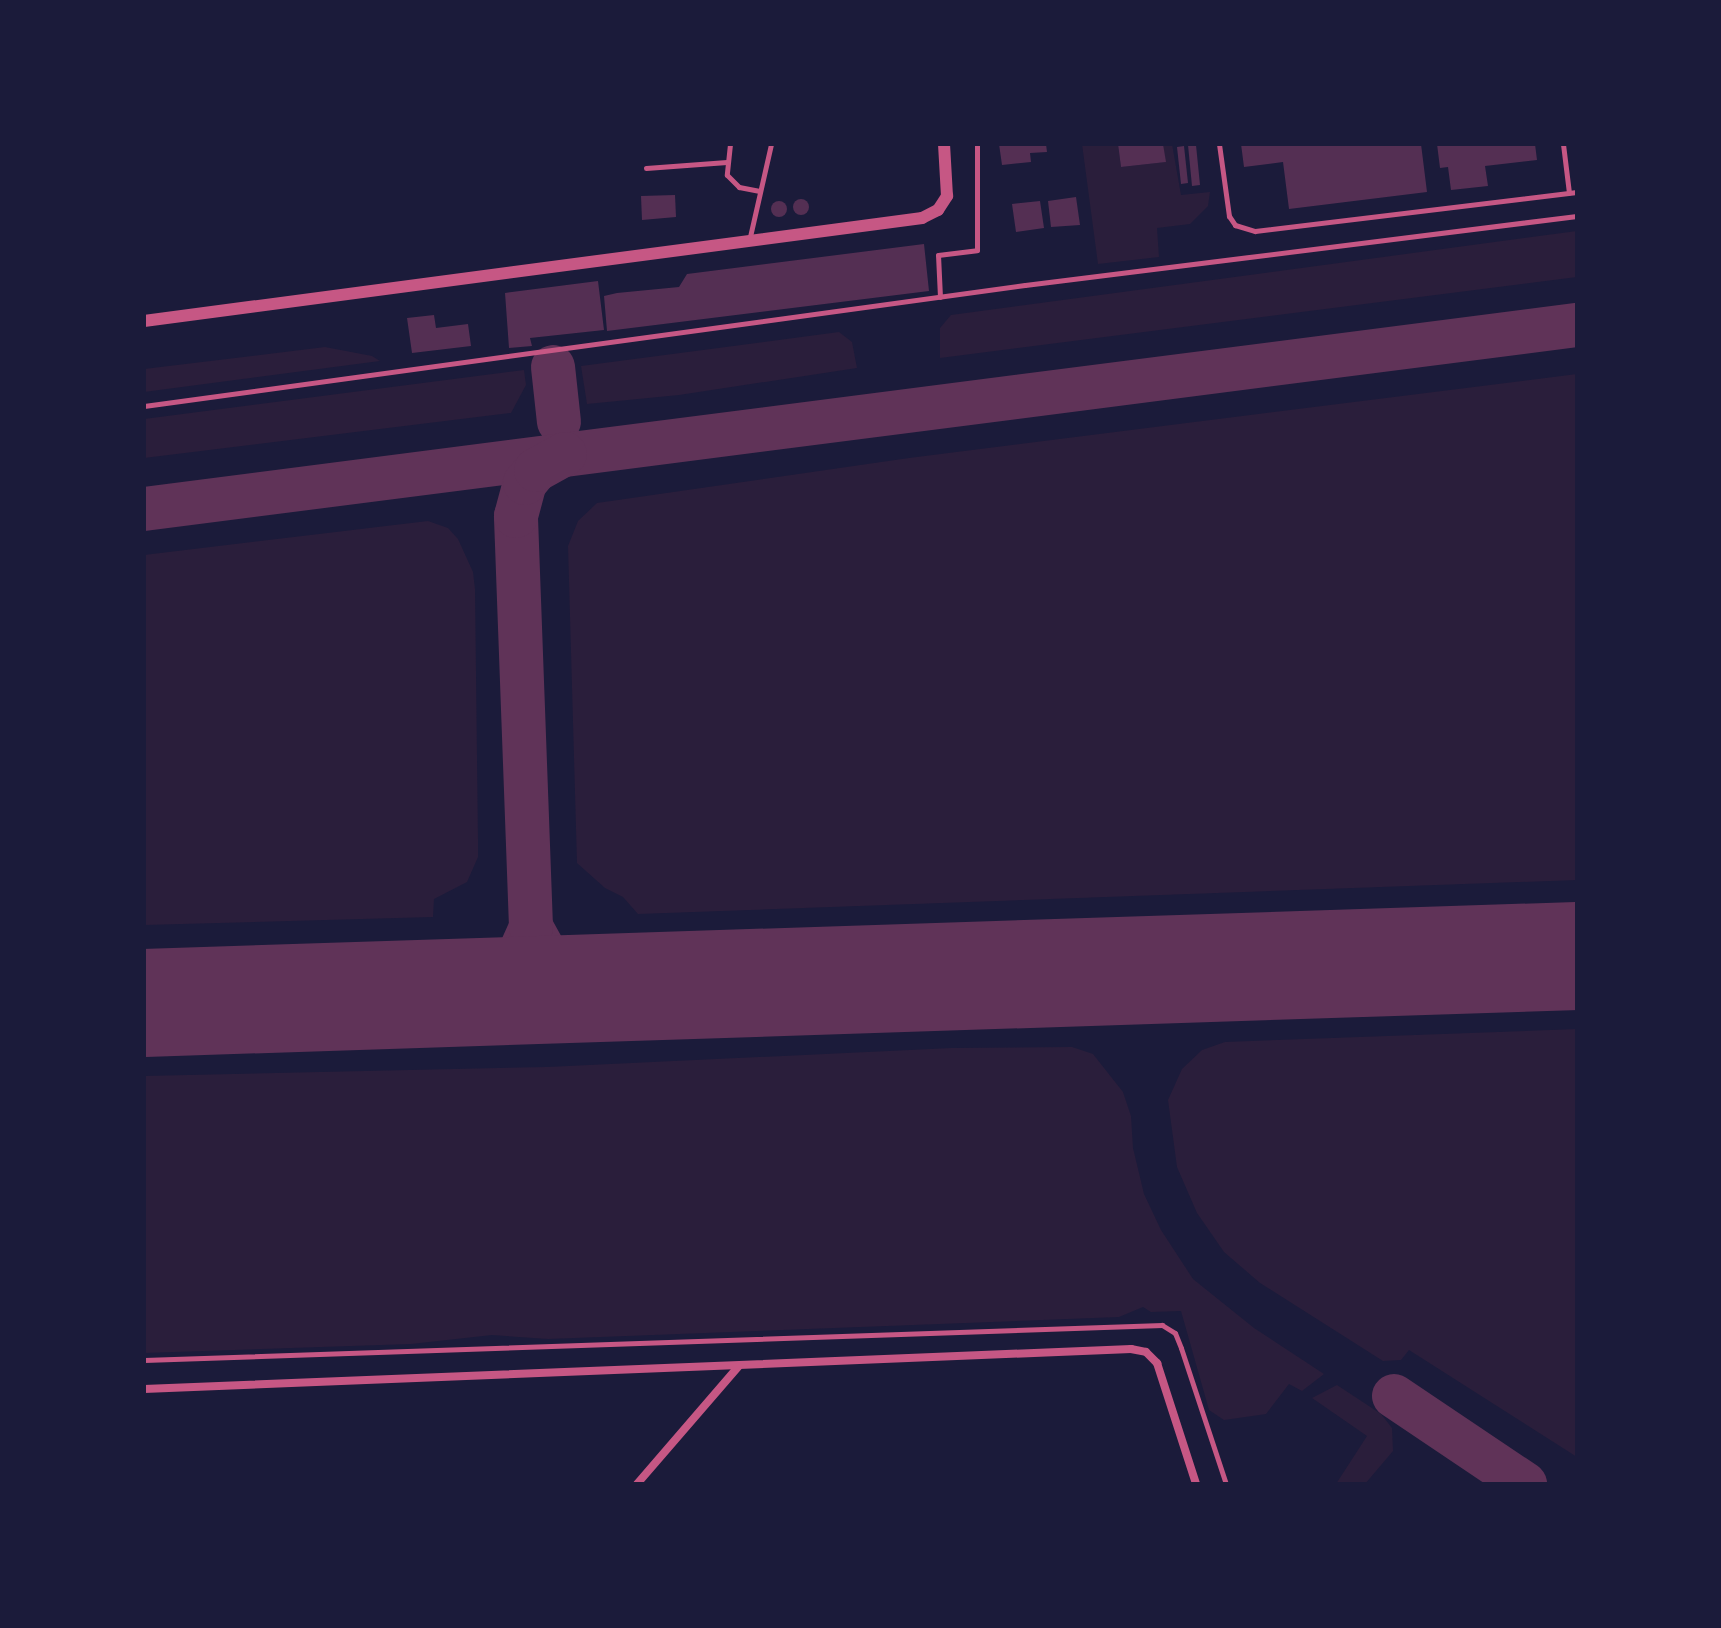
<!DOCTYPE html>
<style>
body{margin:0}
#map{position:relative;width:1721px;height:1628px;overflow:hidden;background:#1b1b3a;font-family:"Public Sans",sans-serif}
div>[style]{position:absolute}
.green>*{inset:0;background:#2a1e3b}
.taxiway>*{height:44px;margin:-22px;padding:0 22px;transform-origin:22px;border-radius:22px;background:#603358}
.runway>*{height:108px;margin:-54px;padding:0 54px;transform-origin:54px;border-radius:54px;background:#603358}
.building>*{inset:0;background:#542f53}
.round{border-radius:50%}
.service>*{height:5px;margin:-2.5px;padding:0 2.5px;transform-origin:2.5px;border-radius:2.5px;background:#c65784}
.minor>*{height:8px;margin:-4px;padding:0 4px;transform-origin:4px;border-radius:4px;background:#c65784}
.tertiary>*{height:12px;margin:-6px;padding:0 6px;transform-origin:6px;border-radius:6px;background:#c65784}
span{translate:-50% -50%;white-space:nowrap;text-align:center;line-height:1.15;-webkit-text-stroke:8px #1b1b3a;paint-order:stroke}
.frame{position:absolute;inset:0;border:146px solid #1b1b3a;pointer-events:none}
</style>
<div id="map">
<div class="green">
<div style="clip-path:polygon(1082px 144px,1118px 144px,1121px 167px,1165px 162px,1163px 144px,1172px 144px,1181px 195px,1210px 192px,1208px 206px,1190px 224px,1157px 228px,1159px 257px,1098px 264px)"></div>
<div style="clip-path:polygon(1577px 231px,1577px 277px,940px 358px,940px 328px,951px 315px)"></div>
<div style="clip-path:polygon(839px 332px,852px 342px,857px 368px,679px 395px,587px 404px,581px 366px)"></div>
<div style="clip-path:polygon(325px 347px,372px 356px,380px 361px,144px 392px,144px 369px)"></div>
<div style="clip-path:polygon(524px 370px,526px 385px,511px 413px,144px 458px,144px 419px)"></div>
<div style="clip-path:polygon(1577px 374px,1577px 880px,638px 914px,623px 897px,605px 888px,577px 863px,568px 546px,578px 521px,597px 503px,909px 458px)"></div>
<div style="clip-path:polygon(428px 521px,448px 528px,458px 539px,473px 572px,475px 589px,478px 841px,478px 857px,467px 882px,434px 899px,433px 917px,144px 925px,144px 555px)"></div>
<div style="clip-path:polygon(1577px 1029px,1577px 1457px,1409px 1350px,1401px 1360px,1383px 1361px,1260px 1283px,1224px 1252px,1197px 1213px,1177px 1167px,1168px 1100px,1182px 1069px,1202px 1050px,1225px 1042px)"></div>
<div style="clip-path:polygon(1072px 1047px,1093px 1054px,1123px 1092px,1131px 1116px,1133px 1148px,1144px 1194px,1161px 1230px,1193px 1279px,1254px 1328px,1324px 1374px,1302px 1391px,1289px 1384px,1266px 1414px,1224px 1420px,1209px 1410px,1181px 1311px,1151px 1312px,1143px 1307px,1119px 1317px,548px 1339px,492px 1335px,411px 1344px,144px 1353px,144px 1076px,547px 1067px,952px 1048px)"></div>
<div style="clip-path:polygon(1337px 1385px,1381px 1414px,1392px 1428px,1393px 1451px,1365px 1484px,1336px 1484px,1367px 1436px,1312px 1398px)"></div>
</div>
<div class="taxiway">
<div style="left:553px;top:367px;width:55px;rotate:83.8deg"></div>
<div style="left:144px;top:509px;width:1445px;rotate:-7.32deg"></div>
<div style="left:531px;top:927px;width:35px;rotate:61deg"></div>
<div style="left:548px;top:958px;width:15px;rotate:42deg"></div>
<div style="left:559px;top:968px;width:20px;rotate:30deg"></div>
<div style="left:576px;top:978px;width:38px;rotate:15deg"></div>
<div style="left:458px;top:993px;width:49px;rotate:-24deg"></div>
<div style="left:503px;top:973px;width:18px;rotate:-43deg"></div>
<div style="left:516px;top:961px;width:37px;rotate:-66deg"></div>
<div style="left:531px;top:927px;width:411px;rotate:-92.1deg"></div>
<div style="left:516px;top:516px;width:34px;rotate:-75deg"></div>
<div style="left:525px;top:483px;width:17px;rotate:-50deg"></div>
<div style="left:536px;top:470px;width:33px;rotate:-29deg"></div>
<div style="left:1394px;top:1396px;width:158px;rotate:33.9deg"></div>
</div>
<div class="runway">
<div style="left:144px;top:1003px;width:1434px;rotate:-1.88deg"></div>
</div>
<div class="building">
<div style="clip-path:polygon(999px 144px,1046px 144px,1047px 152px,1030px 153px,1031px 162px,1002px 165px)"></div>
<div style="clip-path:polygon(1118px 144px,1163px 144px,1166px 162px,1121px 167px)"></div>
<div style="clip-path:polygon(1241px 144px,1421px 144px,1427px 192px,1289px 209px,1283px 162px,1244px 167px)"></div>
<div style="clip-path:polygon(1437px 144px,1535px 144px,1537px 160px,1485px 166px,1488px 186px,1451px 190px,1448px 167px,1440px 168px)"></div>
<div style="clip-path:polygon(1188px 145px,1196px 145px,1200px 185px,1192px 186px)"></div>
<div style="clip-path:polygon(1184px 146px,1188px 183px,1181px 184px,1177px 147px)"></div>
<div style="clip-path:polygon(675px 195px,676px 217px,642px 220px,641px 196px)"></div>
<div style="clip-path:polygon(1076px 197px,1080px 225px,1051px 227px,1048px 201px)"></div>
<div class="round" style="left:793px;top:199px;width:16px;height:16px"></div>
<div class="round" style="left:771px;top:201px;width:16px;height:16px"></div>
<div style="clip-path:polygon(1040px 201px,1044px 228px,1016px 232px,1012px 204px)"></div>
<div style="clip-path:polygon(924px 244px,929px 291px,607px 331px,604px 296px,617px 293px,679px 287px,687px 274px)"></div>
<div style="clip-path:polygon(598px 281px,604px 330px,530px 338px,532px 346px,509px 348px,505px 293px)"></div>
<div style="clip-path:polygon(434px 315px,436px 328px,468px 324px,471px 346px,412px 353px,407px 318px)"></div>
</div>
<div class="service">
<div style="left:730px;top:144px;width:31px;rotate:96deg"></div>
<div style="left:727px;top:175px;width:17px;rotate:45deg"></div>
<div style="left:739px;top:187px;width:21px;rotate:11deg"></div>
<div style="left:1219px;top:144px;width:73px;rotate:82.1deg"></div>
<div style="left:1229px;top:216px;width:11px;rotate:56deg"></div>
<div style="left:1235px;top:225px;width:21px;rotate:17deg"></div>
<div style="left:1255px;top:231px;width:324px;rotate:-6.9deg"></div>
<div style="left:1563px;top:144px;width:49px;rotate:83deg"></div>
<div style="left:646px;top:168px;width:81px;rotate:-4.2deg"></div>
<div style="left:749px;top:241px;width:99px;rotate:-77.2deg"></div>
<div style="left:940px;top:297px;width:42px;rotate:-92.7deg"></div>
<div style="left:938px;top:255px;width:39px;rotate:-7deg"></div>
<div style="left:977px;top:250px;width:106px;rotate:-90deg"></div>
<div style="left:144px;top:406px;width:889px;rotate:-7.82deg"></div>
<div style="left:1025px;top:285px;width:556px;rotate:-7.13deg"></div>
<div style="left:144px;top:1360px;width:1019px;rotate:-1.97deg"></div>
<div style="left:1162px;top:1325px;width:15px;rotate:32deg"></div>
<div style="left:1175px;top:1333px;width:16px;rotate:68deg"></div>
<div style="left:1181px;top:1348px;width:143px;rotate:71.7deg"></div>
</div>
<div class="minor">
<div style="left:144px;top:1389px;width:988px;rotate:-2.32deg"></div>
<div style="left:1131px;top:1349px;width:15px;rotate:11deg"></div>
<div style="left:1146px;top:1352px;width:16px;rotate:45deg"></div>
<div style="left:1157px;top:1363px;width:127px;rotate:72.1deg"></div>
<div style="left:637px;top:1484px;width:155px;rotate:-49.2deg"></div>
</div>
<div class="tertiary">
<div style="left:144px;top:321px;width:785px;rotate:-7.54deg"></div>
<div style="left:922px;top:218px;width:18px;rotate:-27deg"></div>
<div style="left:938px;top:210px;width:17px;rotate:-57deg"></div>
<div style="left:947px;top:196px;width:52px;rotate:-93.3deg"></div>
</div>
<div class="frame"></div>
</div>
